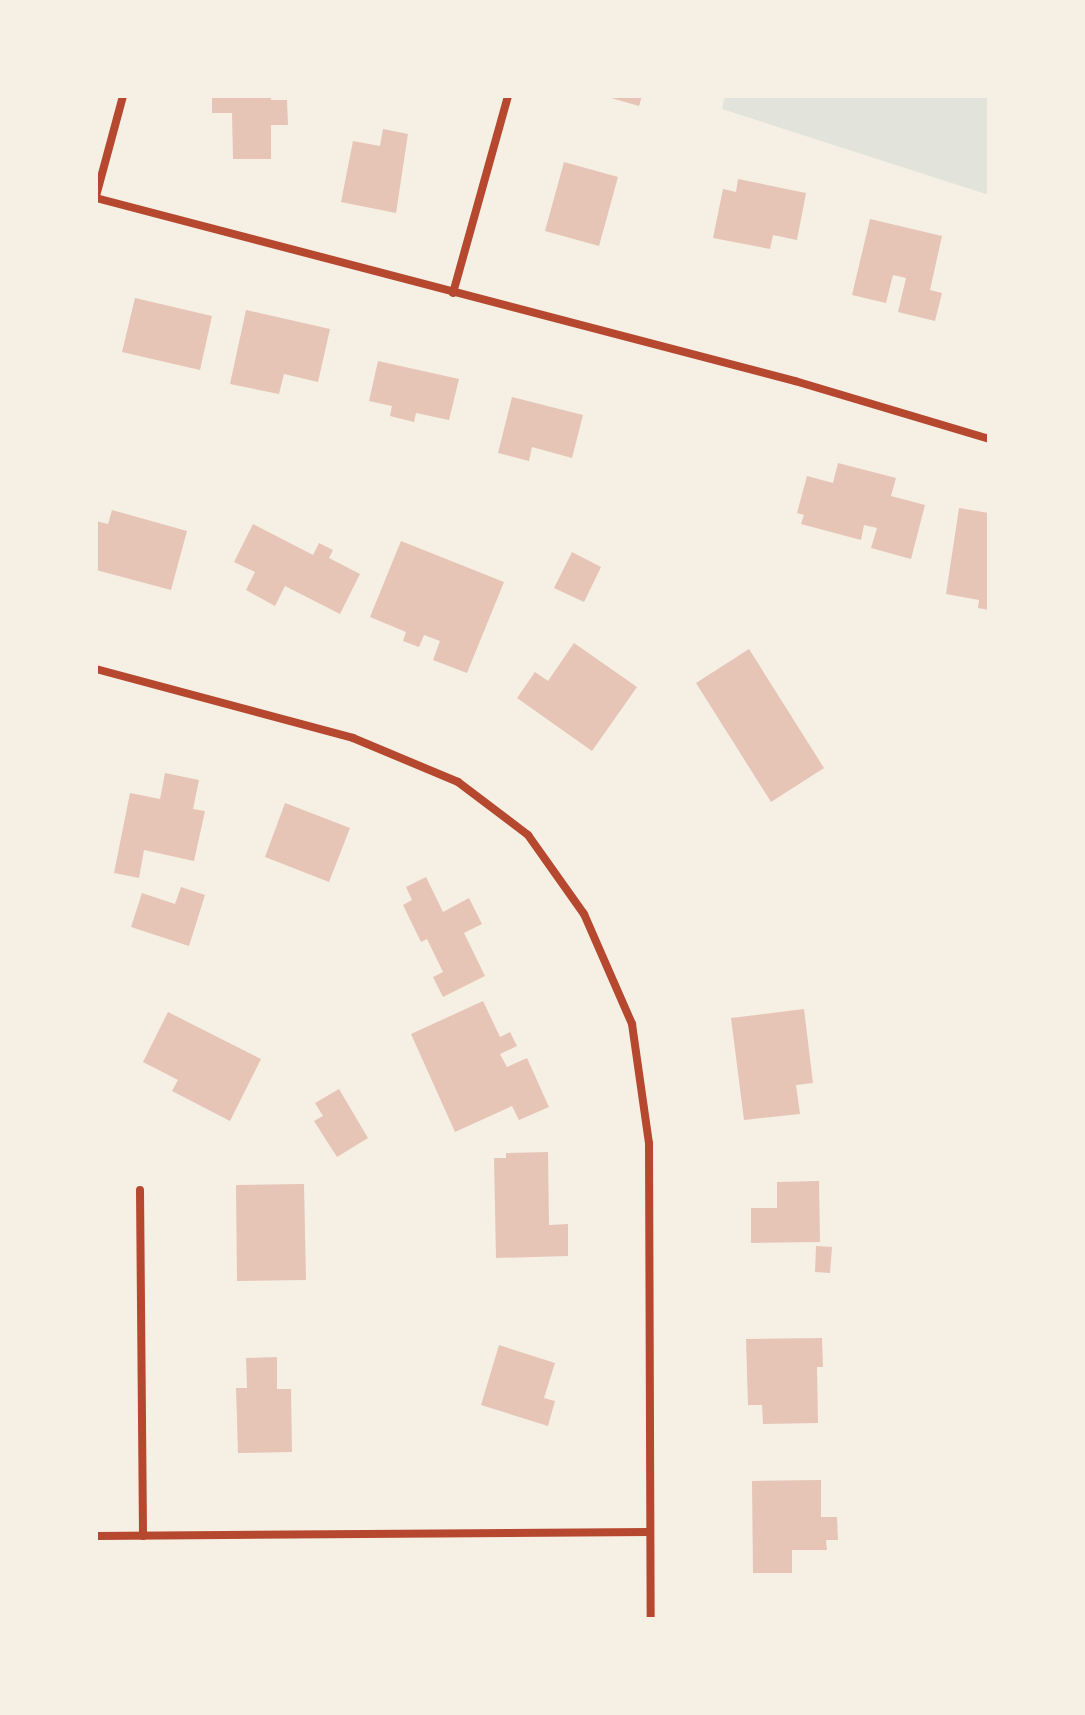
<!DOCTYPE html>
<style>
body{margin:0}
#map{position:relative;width:1085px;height:1715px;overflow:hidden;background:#f6efe4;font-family:"Open Sans",sans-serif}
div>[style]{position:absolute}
.green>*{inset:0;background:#e2e4dc}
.building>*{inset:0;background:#e6c5b7}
.minor>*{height:8px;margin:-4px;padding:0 4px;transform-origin:4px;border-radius:4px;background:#b5482f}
span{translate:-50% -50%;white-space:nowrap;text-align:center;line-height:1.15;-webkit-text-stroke:6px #f6efe4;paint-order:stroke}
.frame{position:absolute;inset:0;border:98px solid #f6efe4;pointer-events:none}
</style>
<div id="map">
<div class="green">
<div style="clip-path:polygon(725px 96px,989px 96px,989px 195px,722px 109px)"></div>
</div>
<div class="building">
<div style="clip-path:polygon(212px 96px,271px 96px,271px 100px,287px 100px,288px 125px,271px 125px,271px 159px,233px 159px,232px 113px,212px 113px)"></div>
<div style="clip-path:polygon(604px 96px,642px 96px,639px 106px)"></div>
<div style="clip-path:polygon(383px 129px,408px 134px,396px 213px,341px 202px,353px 141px,380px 146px)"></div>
<div style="clip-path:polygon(564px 162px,618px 177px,599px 246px,545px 231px)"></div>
<div style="clip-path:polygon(738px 179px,806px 193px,797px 240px,773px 235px,770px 249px,713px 238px,723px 189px,736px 192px)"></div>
<div style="clip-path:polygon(870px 219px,942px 236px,930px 290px,942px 293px,935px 321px,898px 312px,906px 278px,893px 275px,886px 303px,852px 295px)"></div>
<div style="clip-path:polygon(135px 298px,212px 316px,200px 370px,122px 352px)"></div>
<div style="clip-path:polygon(246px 310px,330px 329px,318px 382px,284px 374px,279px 394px,230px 384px)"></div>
<div style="clip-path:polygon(378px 361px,459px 379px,449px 420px,416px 413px,414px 422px,390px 416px,392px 406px,369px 401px)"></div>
<div style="clip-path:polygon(512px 397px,583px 415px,572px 458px,532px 447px,529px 461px,498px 453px)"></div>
<div style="clip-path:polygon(838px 463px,896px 478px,891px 496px,925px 505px,911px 559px,871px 548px,877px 528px,864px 525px,861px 540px,801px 524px,804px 515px,797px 513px,807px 476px,833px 483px)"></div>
<div style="clip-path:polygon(959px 508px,989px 513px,989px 610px,978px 608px,979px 600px,946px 594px)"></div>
<div style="clip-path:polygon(112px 510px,187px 531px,171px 590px,96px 570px,96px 521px,108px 524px)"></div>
<div style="clip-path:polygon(253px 524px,313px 555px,319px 543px,333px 550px,329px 558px,360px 574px,340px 614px,285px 586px,275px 606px,246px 590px,255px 572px,234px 562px)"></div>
<div style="clip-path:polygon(401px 541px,504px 582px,467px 673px,433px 660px,440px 641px,424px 635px,419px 647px,403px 641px,406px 632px,370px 617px)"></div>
<div style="clip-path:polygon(572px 552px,601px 567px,584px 602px,554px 588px)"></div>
<div style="clip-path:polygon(574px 643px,637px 687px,592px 751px,517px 698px,535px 672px,548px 681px)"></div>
<div style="clip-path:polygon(749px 649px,824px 768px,771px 802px,696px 683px)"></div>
<div style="clip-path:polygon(165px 773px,199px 780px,193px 809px,205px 811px,194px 861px,144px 850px,139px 878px,114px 873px,130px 793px,160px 799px)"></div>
<div style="clip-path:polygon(285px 803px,350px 828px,329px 882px,265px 857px)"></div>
<div style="clip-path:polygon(426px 877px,443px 912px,469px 898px,482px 924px,464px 933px,485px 976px,443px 997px,433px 977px,443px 972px,427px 939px,421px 942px,403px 905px,412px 900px,406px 887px)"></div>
<div style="clip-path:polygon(181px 887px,205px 895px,189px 946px,131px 927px,142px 893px,175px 904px)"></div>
<div style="clip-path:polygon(483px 1001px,500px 1037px,510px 1032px,517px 1046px,500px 1054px,507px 1067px,527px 1058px,549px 1107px,519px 1120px,512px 1106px,455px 1132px,411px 1034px)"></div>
<div style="clip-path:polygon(804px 1009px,813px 1083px,796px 1085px,800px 1114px,744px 1120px,731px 1018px)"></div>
<div style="clip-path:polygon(168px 1012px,261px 1059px,230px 1121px,172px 1091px,178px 1080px,143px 1062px)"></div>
<div style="clip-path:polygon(339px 1089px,368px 1138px,337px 1157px,314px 1121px,323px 1116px,315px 1103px)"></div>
<div style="clip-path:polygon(548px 1152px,549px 1225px,568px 1224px,568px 1256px,496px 1258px,494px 1158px,506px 1158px,506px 1153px)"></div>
<div style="clip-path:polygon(819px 1181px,820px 1242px,751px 1243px,751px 1208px,777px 1208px,777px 1182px)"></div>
<div style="clip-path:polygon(304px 1184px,306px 1280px,237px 1281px,236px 1185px)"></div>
<div style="clip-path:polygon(816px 1246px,832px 1247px,830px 1273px,815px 1272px)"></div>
<div style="clip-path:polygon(822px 1338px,823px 1367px,817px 1367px,818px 1423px,763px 1424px,762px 1405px,748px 1405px,746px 1339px)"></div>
<div style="clip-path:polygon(499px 1345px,555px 1363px,544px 1398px,555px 1401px,548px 1426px,481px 1405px)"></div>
<div style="clip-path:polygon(277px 1357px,277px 1389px,291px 1389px,292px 1452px,238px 1453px,236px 1388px,247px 1388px,246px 1358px)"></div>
<div style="clip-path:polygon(821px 1480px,821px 1517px,837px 1517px,838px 1540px,826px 1540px,827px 1550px,792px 1550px,792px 1573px,753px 1573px,752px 1481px)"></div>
</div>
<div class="minor">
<div style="left:96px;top:196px;width:104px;rotate:-74.9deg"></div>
<div style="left:96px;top:198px;width:723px;rotate:14.67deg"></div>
<div style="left:795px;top:381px;width:202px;rotate:16.6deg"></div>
<div style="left:453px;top:293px;width:205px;rotate:-74.4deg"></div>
<div style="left:96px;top:669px;width:266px;rotate:15deg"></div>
<div style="left:353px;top:738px;width:114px;rotate:22.7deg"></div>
<div style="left:458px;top:782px;width:88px;rotate:37.1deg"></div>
<div style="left:528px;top:835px;width:97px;rotate:54.7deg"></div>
<div style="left:584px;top:914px;width:120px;rotate:66.4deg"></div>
<div style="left:632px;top:1024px;width:120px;rotate:81.9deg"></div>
<div style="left:649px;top:1143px;width:476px;rotate:89.8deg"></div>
<div style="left:140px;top:1190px;width:346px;rotate:89.5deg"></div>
<div style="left:96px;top:1536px;width:554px;rotate:-0.41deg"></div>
</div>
<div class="frame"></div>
</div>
